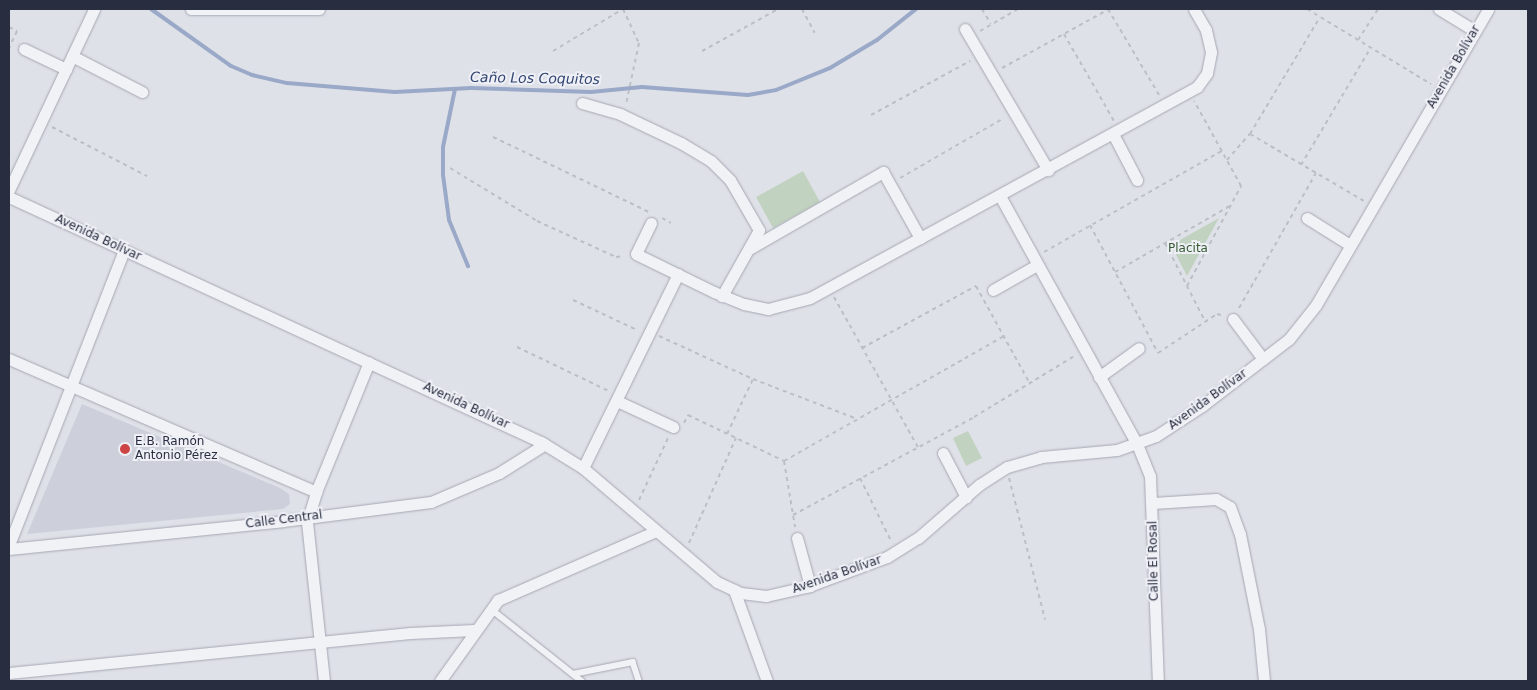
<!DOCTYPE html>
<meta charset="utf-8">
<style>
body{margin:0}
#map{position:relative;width:1537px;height:690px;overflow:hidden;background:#dfe1e8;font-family:"DejaVu Sans",sans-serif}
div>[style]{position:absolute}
.built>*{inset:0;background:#cdd0da}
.green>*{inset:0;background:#c2d2c0}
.stream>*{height:4px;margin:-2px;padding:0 2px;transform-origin:2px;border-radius:2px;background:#9aa9c8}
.path>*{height:2px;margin-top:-1px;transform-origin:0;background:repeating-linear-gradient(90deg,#bdbfc6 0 4px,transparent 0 8px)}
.roads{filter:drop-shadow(0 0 1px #a4a7b2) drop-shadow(0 0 1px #a4a7b2)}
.lane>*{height:5.5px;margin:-2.75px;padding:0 2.75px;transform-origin:2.75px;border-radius:2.75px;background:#f1f2f6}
.street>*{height:11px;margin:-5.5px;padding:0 5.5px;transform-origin:5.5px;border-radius:5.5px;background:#f1f2f6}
.dots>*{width:14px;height:14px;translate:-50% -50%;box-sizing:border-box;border:2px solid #eef0f6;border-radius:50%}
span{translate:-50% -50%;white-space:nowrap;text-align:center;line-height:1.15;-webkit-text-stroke:4px #eef0f6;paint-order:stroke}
.street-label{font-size:12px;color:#282d3f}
.park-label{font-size:12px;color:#375a35}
.poi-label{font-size:12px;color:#282d3f}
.left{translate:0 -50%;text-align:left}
.water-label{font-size:14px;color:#324572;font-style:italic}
.frame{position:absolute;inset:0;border:10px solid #282d3f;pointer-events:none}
</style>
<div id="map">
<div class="built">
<div style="clip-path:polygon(82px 404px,280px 488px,289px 494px,290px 504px,283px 509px,27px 534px)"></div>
</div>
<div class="green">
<div style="clip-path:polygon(803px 171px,820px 202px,773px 228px,756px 197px)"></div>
<div style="clip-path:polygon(1219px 218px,1187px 276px,1171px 245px)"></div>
<div style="clip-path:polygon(968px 431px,982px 458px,966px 466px,953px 438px)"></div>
</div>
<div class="stream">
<div style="left:151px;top:9px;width:98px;rotate:35.5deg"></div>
<div style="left:231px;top:66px;width:23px;rotate:23deg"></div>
<div style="left:252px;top:75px;width:36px;rotate:13deg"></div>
<div style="left:287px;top:83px;width:108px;rotate:4.8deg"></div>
<div style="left:395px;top:92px;width:76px;rotate:-3deg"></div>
<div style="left:471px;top:88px;width:120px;rotate:1.9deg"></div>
<div style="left:591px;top:92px;width:51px;rotate:-5.6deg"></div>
<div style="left:642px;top:87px;width:106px;rotate:4.3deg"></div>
<div style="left:748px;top:95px;width:28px;rotate:-10deg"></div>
<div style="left:776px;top:90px;width:58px;rotate:-22.2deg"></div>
<div style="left:830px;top:68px;width:55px;rotate:-30.8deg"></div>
<div style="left:877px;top:40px;width:50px;rotate:-38.5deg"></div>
<div style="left:455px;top:89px;width:59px;rotate:101.7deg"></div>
<div style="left:443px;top:147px;width:28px;rotate:90deg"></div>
<div style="left:443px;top:175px;width:45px;rotate:82.4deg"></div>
<div style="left:449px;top:220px;width:50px;rotate:67.6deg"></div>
</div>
<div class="path">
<div style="left:623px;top:9px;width:38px;rotate:65deg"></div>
<div style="left:639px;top:43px;width:62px;rotate:102deg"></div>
<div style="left:802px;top:9px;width:27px;rotate:62deg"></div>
<div style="left:982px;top:9px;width:17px;rotate:59deg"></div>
<div style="left:1108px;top:9px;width:100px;rotate:59.3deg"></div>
<div style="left:1307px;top:9px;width:145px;rotate:31.2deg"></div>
<div style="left:9px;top:27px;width:9px;rotate:27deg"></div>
<div style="left:17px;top:31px;width:19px;rotate:115deg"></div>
<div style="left:980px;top:31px;width:44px;rotate:-30.1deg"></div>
<div style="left:1064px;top:34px;width:100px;rotate:60.1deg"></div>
<div style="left:1358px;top:40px;width:37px;rotate:-57deg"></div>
<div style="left:553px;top:51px;width:82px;rotate:-31deg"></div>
<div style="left:702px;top:51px;width:87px;rotate:-28.9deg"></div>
<div style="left:1002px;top:68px;width:122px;rotate:-28.9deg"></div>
<div style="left:871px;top:115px;width:113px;rotate:-28.6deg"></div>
<div style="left:52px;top:127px;width:107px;rotate:27.3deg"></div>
<div style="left:1250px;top:134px;width:136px;rotate:-59.1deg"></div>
<div style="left:493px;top:137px;width:173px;rotate:25.7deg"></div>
<div style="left:1227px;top:160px;width:35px;rotate:-49deg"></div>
<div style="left:1250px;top:134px;width:132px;rotate:30.4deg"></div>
<div style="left:1301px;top:165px;width:137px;rotate:-59.3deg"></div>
<div style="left:450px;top:168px;width:102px;rotate:31.3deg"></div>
<div style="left:537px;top:221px;width:87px;rotate:24.5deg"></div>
<div style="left:616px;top:257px;width:8px;rotate:-7deg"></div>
<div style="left:900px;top:178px;width:120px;rotate:-30deg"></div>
<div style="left:662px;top:218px;width:10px;rotate:29deg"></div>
<div style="left:1090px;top:225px;width:145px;rotate:62deg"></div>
<div style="left:1158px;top:353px;width:71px;rotate:-33.5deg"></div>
<div style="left:1217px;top:314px;width:4px;rotate:14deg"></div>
<div style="left:1165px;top:243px;width:88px;rotate:62.9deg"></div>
<div style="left:1044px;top:252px;width:205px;rotate:-29.6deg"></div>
<div style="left:1115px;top:272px;width:133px;rotate:-29.9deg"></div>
<div style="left:1187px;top:286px;width:114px;rotate:-61.6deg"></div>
<div style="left:1241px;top:186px;width:97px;rotate:-118.9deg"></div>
<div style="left:834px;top:297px;width:172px;rotate:60.8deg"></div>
<div style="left:573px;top:300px;width:71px;rotate:25.1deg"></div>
<div style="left:1239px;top:308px;width:155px;rotate:-60.3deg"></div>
<div style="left:659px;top:336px;width:103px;rotate:24.6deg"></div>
<div style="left:753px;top:379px;width:111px;rotate:21deg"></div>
<div style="left:517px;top:347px;width:102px;rotate:25.6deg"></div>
<div style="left:862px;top:348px;width:130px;rotate:-28.5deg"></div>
<div style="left:976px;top:286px;width:112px;rotate:61.1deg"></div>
<div style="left:684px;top:423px;width:9px;rotate:-63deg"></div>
<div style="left:688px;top:415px;width:106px;rotate:25.6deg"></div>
<div style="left:727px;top:434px;width:61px;rotate:-64.7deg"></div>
<div style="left:784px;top:461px;width:253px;rotate:-29.6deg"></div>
<div style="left:784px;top:461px;width:67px;rotate:80.5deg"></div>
<div style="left:860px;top:478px;width:70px;rotate:63.8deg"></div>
<div style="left:1009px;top:478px;width:146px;rotate:75.7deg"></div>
<div style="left:639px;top:500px;width:71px;rotate:-64.9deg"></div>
<div style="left:793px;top:515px;width:206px;rotate:-28.4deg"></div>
<div style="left:974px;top:417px;width:119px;rotate:-31.3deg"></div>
<div style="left:689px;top:543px;width:115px;rotate:-65.9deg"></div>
</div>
<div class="roads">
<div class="lane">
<div style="left:491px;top:609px;width:116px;rotate:38.4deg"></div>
<div style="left:573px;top:674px;width:61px;rotate:-11.3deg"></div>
<div style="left:633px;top:662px;width:20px;rotate:72deg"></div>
</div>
<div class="street">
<div style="left:191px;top:9px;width:128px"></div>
<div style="left:1439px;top:9px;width:42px;rotate:31.4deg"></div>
<div style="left:965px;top:29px;width:164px;rotate:59.5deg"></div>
<div style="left:24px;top:49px;width:47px;rotate:25.5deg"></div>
<div style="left:72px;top:56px;width:79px;rotate:27.2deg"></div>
<div style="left:582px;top:103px;width:40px;rotate:16deg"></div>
<div style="left:620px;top:114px;width:68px;rotate:25.4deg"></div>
<div style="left:681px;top:143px;width:35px;rotate:31deg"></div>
<div style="left:711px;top:161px;width:27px;rotate:45deg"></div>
<div style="left:730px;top:180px;width:58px;rotate:59.9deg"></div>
<div style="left:759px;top:230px;width:76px;rotate:119.3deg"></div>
<div style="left:1113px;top:134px;width:52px;rotate:62.4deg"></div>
<div style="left:9px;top:190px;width:200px;rotate:-64.8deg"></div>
<div style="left:1000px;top:196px;width:283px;rotate:61.1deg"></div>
<div style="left:1137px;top:444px;width:35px;rotate:68deg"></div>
<div style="left:1150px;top:476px;width:205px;rotate:87.8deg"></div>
<div style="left:9px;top:197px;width:586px;rotate:24.73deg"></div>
<div style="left:541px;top:442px;width:49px;rotate:31.8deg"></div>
<div style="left:583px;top:468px;width:176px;rotate:40.4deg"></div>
<div style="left:717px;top:582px;width:26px;rotate:25deg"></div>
<div style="left:741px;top:593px;width:25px;rotate:7deg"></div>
<div style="left:766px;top:596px;width:41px;rotate:-12.7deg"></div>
<div style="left:806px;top:587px;width:86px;rotate:-20.3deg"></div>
<div style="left:887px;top:557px;width:36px;rotate:-32deg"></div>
<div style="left:918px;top:538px;width:81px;rotate:-41deg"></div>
<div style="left:979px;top:485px;width:33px;rotate:-33deg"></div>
<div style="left:1007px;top:467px;width:35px;rotate:-16deg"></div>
<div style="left:1041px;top:457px;width:76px;rotate:-5.3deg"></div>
<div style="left:1117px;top:450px;width:41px;rotate:-19.7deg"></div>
<div style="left:1156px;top:436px;width:55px;rotate:-33.1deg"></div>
<div style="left:1202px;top:406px;width:110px;rotate:-37.6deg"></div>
<div style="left:1289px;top:339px;width:43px;rotate:-51.5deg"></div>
<div style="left:1316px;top:305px;width:342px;rotate:-59.8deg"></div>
<div style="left:1307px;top:218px;width:51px;rotate:32.1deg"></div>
<div style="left:651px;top:223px;width:34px;rotate:116deg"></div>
<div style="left:636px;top:254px;width:87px;rotate:26deg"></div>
<div style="left:714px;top:292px;width:32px;rotate:22deg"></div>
<div style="left:744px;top:304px;width:25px;rotate:12deg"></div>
<div style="left:768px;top:309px;width:43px;rotate:-14.7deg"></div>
<div style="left:810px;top:298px;width:441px;rotate:-28.6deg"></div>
<div style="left:1197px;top:87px;width:17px;rotate:-54deg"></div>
<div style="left:1207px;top:73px;width:21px;rotate:-79deg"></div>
<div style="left:1211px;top:52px;width:23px;rotate:-103deg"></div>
<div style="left:1206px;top:30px;width:24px;rotate:-120deg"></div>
<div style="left:749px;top:249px;width:155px;rotate:-29.9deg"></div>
<div style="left:883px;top:172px;width:76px;rotate:60.7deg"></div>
<div style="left:993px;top:290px;width:51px;rotate:-29.6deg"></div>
<div style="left:1233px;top:319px;width:50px;rotate:53.1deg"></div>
<div style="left:9px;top:359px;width:335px;rotate:23.4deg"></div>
<div style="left:1099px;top:377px;width:49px;rotate:-35.9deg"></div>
<div style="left:617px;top:401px;width:62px;rotate:24.9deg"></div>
<div style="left:943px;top:453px;width:50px;rotate:62.4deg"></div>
<div style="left:583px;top:468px;width:216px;rotate:-63.9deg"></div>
<div style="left:1153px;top:503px;width:63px;rotate:-3.6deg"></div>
<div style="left:1216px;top:499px;width:16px;rotate:30deg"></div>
<div style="left:1230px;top:507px;width:29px;rotate:70deg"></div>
<div style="left:1240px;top:534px;width:97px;rotate:78.7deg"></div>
<div style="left:1259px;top:629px;width:52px;rotate:84.5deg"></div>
<div style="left:797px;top:538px;width:50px;rotate:74.8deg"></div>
<div style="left:9px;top:545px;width:317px;rotate:-68.7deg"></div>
<div style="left:9px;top:549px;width:275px;rotate:-5.8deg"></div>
<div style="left:283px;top:521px;width:149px;rotate:-7.3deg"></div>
<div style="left:431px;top:502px;width:74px;rotate:-23.1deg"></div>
<div style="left:499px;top:473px;width:54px;rotate:-32.2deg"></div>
<div style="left:734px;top:590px;width:97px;rotate:70.1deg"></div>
<div style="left:9px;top:673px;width:403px;rotate:-5.7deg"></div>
<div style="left:410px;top:633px;width:64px;rotate:-2.7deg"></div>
<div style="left:324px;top:681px;width:160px;rotate:-96.1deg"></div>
<div style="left:307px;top:522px;width:31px;rotate:-73deg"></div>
<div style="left:316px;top:492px;width:140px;rotate:-67.8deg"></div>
<div style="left:440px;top:681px;width:100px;rotate:-54.4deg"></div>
<div style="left:498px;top:600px;width:172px;rotate:-23.6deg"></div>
</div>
</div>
<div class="dots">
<div style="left:125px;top:449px;background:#cd4444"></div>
</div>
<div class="street-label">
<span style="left:1454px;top:67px;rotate:-60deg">Avenida Bolívar</span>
<span style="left:98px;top:238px;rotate:25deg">Avenida Bolívar</span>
<span style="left:1208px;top:400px;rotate:-36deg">Avenida Bolívar</span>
<span style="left:466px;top:406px;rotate:25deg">Avenida Bolívar</span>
<span style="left:284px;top:520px;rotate:-7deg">Calle Central</span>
<span style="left:1154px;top:561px;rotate:-91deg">Calle El Rosal</span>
<span style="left:837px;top:575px;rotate:-19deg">Avenida Bolívar</span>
</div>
<div class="park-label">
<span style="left:1188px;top:249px">Placita</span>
</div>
<div class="poi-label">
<span class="left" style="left:135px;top:449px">E.B. Ramón<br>Antonio Pérez</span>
</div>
<div class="water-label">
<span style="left:535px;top:78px;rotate:1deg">Caño Los Coquitos</span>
</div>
<div class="frame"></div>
</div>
